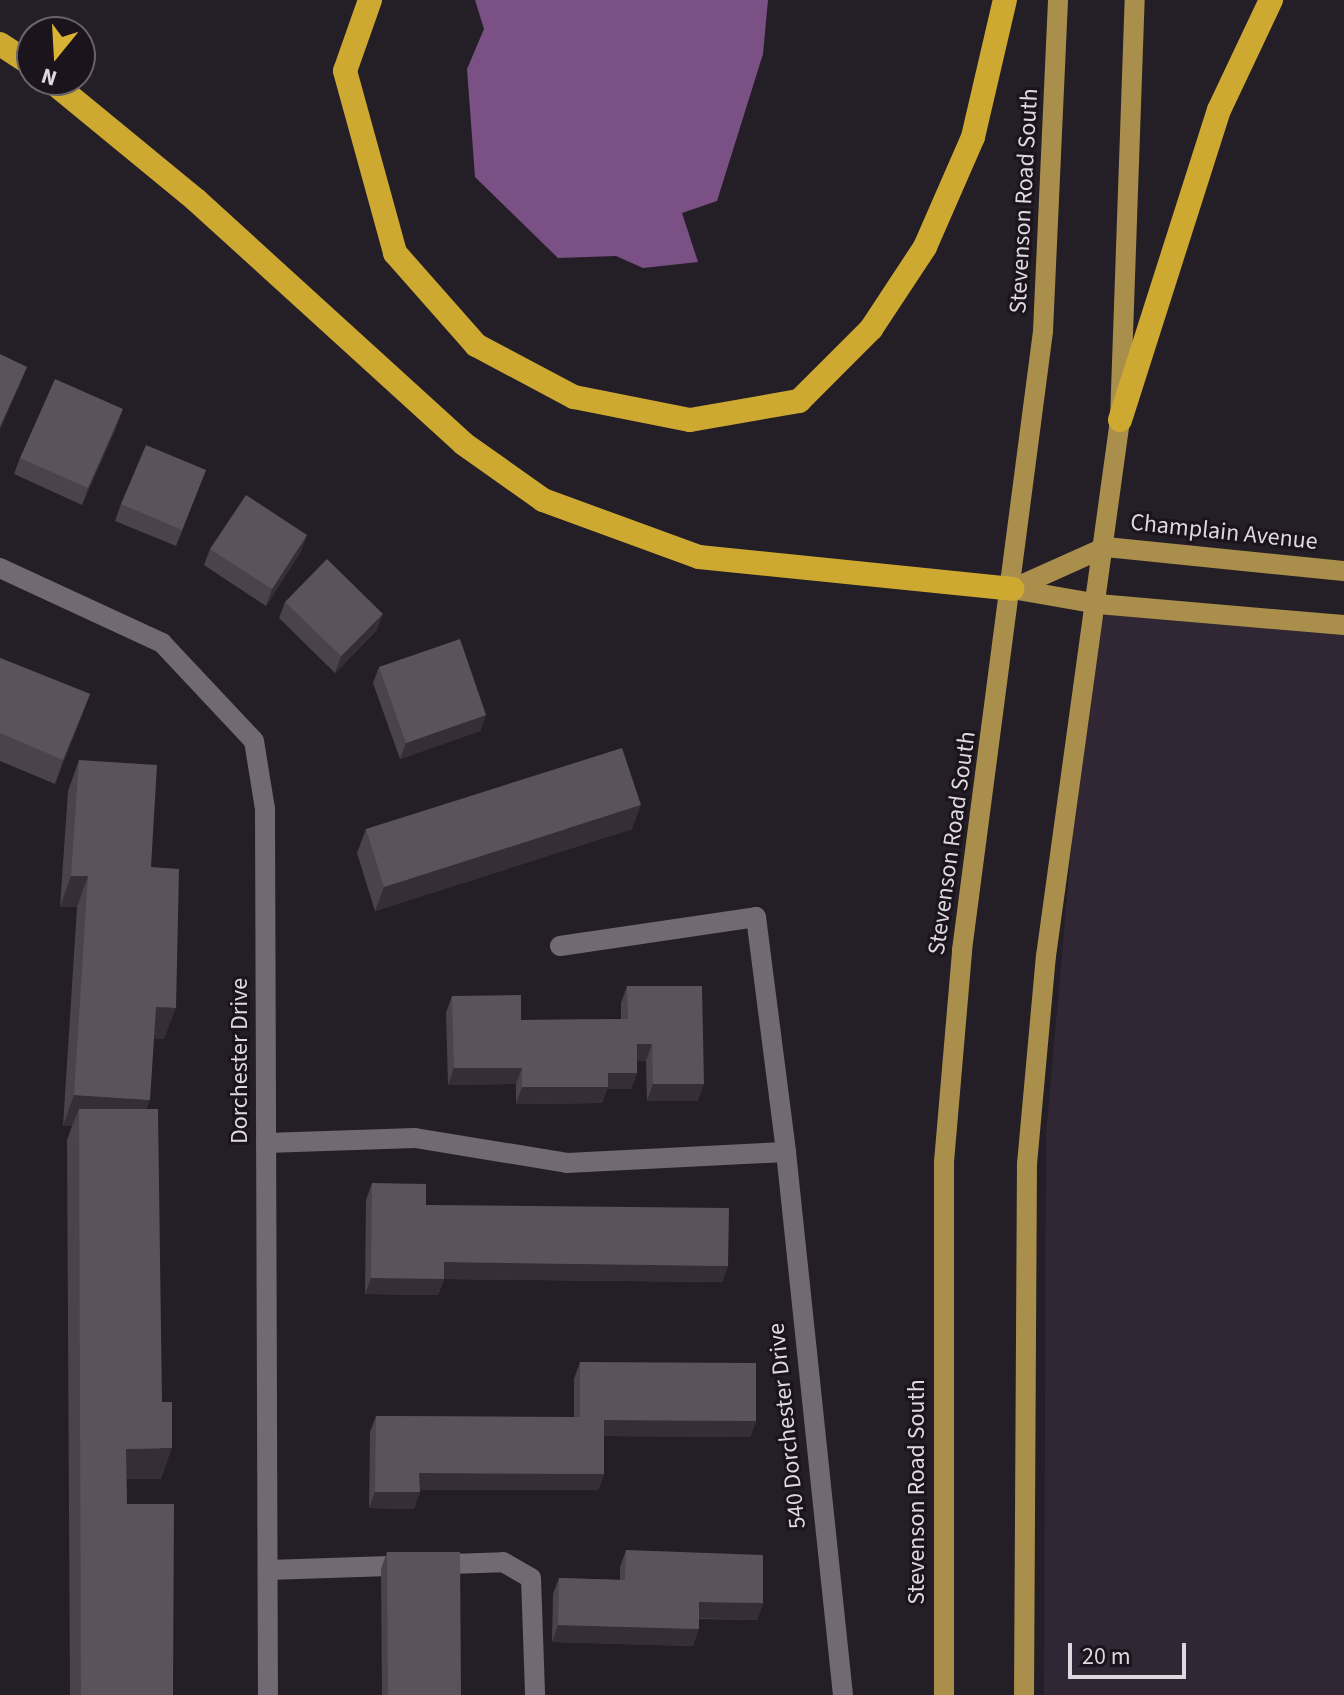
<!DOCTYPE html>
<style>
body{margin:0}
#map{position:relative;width:1344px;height:1695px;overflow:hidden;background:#241e26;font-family:"Source Sans 3",sans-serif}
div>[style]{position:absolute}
.built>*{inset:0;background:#312734}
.water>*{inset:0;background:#7b5084}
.minor>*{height:20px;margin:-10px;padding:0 10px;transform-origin:10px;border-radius:10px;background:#716973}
.major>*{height:20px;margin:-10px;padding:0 10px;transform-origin:10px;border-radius:10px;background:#a98f4b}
.highway>*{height:24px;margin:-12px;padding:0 12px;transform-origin:12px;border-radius:12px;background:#cea931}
.wall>*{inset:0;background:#4b434c}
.shaded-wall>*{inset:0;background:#352e36}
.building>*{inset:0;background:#5b535c}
span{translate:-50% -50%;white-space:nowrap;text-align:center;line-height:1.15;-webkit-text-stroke:6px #1b141c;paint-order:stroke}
.street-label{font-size:24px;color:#ded9df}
.north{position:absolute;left:16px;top:16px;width:80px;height:80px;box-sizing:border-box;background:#1b141c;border:2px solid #69636a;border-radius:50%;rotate:198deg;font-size:22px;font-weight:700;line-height:32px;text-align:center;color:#ded9df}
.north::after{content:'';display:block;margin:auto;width:28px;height:36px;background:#dab334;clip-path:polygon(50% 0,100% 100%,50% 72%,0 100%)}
.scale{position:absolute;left:1068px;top:1643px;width:118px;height:36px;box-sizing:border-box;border:4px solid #ded9df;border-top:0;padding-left:10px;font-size:24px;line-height:28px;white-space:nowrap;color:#ded9df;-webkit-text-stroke:6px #1b141c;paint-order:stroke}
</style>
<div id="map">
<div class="built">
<div style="clip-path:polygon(1105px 611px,1344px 632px,1344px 1695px,1044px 1695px,1046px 1135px,1085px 694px)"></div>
</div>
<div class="water">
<div style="clip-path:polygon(475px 0,768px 0,763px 54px,717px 201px,682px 213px,698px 262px,643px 268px,616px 256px,558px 258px,475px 177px,467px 69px,484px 29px)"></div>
</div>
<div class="minor">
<div style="left:0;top:568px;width:179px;rotate:24.8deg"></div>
<div style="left:162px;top:643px;width:134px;rotate:46.8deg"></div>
<div style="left:254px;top:741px;width:69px;rotate:80.8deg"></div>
<div style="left:265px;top:809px;width:886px;rotate:89.81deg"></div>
<div style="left:560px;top:946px;width:198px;rotate:-8.4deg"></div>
<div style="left:756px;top:917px;width:237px;rotate:82.7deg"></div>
<div style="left:266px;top:1143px;width:149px;rotate:-1.9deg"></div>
<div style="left:415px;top:1138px;width:154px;rotate:9.3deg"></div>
<div style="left:567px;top:1163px;width:219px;rotate:-2.9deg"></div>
<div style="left:786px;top:1152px;width:546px;rotate:84.01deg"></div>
<div style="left:268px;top:1570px;width:235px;rotate:-1.9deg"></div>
<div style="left:503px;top:1562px;width:32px;rotate:30deg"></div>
<div style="left:531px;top:1578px;width:117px;rotate:88deg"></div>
</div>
<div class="major">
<div style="left:1012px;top:589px;width:103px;rotate:-24.1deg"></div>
<div style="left:1106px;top:547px;width:239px;rotate:5.8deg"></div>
<div style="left:1012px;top:589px;width:87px;rotate:9.9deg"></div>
<div style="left:1098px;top:604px;width:247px;rotate:4.9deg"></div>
<div style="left:944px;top:1695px;width:533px;rotate:-90deg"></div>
<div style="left:944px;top:1162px;width:213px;rotate:-85.1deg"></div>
<div style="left:962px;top:950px;width:624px;rotate:-82.54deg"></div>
<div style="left:1043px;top:331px;width:331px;rotate:-87.4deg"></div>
<div style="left:1024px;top:1695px;width:531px;rotate:-89.68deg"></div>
<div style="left:1027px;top:1164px;width:209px;rotate:-84.8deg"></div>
<div style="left:1046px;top:956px;width:541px;rotate:-82.14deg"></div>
<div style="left:1120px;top:420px;width:420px;rotate:-88deg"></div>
</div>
<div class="highway">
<div style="left:370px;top:0;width:75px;rotate:109.4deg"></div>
<div style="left:345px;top:71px;width:189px;rotate:74.6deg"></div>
<div style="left:395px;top:253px;width:123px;rotate:48.6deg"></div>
<div style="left:476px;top:345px;width:111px;rotate:28deg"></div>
<div style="left:574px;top:397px;width:118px;rotate:11.2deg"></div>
<div style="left:690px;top:420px;width:111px;rotate:-9.9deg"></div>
<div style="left:799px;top:401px;width:102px;rotate:-45deg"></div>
<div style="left:871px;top:329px;width:98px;rotate:-56.6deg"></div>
<div style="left:925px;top:247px;width:120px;rotate:-66.4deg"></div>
<div style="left:973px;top:137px;width:141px;rotate:-76.9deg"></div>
<div style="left:0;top:44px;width:38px;rotate:33deg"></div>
<div style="left:50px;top:80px;width:189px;rotate:39.4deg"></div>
<div style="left:196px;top:200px;width:362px;rotate:42.3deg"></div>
<div style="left:464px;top:444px;width:97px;rotate:35.3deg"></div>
<div style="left:543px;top:500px;width:166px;rotate:20.1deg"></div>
<div style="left:699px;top:557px;width:315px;rotate:5.8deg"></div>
<div style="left:1120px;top:420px;width:325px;rotate:-72.3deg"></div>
<div style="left:1219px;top:110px;width:122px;rotate:-64.7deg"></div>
</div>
<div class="wall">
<div style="clip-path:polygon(117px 426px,82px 505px,14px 474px,20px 458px)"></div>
<div style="clip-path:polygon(206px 470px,176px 546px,115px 521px,121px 504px)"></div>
<div style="clip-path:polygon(307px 535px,301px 551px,266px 606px,204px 565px,210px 549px)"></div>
<div style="clip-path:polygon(285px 602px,377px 630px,335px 673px,279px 618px)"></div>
<div style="clip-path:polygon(0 658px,90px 694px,55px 784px,0 761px)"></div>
<div style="clip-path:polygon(379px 667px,486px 715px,480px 731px,400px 759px,373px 683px)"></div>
<div style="clip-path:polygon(79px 760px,151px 867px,164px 1039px,154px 1038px,147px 1109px,161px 1479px,126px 1479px,127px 1504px,173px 1695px,70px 1695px,67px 1140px,72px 1126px,63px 1126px,77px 907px,60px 907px,68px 791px)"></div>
<div style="clip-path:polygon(366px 829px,632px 829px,375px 911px,357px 853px)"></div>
<div style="clip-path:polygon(627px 986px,698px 1101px,647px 1101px,646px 1061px,637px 1060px,637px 1073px,631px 1089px,607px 1089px,602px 1103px,516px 1104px,516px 1084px,448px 1085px,446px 1013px,452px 996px,521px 1020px,621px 1019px,621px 1003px)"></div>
<div style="clip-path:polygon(372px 1183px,426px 1205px,728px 1266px,722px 1282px,444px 1279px,438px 1295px,365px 1294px,366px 1200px)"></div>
<div style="clip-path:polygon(580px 1362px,756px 1421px,750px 1437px,604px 1436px,604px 1474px,598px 1490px,420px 1490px,414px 1509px,369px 1508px,370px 1432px,376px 1416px,574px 1417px,574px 1379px)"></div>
<div style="clip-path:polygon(626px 1550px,763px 1603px,757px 1620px,699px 1619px,693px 1646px,552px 1642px,553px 1594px,559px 1578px,620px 1580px,620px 1567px)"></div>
<div style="clip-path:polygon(387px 1552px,461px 1695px,382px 1695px,381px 1569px)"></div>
</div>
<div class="shaded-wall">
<div style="clip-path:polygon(27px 367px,21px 383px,0 430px,0 427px)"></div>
<div style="clip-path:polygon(123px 409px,117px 426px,82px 505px,88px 488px)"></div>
<div style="clip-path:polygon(307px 535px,301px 551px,266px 606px,272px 589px)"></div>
<div style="clip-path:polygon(383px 614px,377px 630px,335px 673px,341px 656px)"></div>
<div style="clip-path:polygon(90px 694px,81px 719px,55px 784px,63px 760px)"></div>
<div style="clip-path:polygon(486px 715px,480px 731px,400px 759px,406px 743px)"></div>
<div style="clip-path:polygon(641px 805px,632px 829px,375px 911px,384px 887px)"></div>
<div style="clip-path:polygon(71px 876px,88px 876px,77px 907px,60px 907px)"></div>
<div style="clip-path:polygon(156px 1007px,176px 1008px,164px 1039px,145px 1038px)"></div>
<div style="clip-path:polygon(637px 1044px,652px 1044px,646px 1061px,631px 1060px)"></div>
<div style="clip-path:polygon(454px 1068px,522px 1068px,516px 1084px,448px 1085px)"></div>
<div style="clip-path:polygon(608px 1073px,637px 1073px,631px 1089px,607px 1089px,602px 1103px,516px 1104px,522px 1087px)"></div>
<div style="clip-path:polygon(653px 1084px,704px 1084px,698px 1101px,647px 1101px)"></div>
<div style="clip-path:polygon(74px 1095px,150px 1100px,139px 1130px,79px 1109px,72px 1126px,63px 1126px)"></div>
<div style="clip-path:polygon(444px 1262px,728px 1266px,722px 1282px,444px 1279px,438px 1295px,365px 1294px,371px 1278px)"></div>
<div style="clip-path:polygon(604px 1420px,756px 1421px,750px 1437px,598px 1436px)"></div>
<div style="clip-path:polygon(172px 1448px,161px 1479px,115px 1479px,126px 1449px)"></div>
<div style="clip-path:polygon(419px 1473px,604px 1474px,598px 1490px,413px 1490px)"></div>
<div style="clip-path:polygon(375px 1492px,420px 1492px,414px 1509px,369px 1508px)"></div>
<div style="clip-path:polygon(699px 1602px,763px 1603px,757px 1620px,693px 1618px)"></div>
<div style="clip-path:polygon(558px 1625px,699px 1629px,693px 1646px,552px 1642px)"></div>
</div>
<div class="building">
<div style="clip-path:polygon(0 354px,27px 367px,0 427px)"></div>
<div style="clip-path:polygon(55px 379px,123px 409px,88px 488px,20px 458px)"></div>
<div style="clip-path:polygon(146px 445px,206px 470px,182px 530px,121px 504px)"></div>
<div style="clip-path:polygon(246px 495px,307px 535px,272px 589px,210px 549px)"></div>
<div style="clip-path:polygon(327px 559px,383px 614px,341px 656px,285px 602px)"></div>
<div style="clip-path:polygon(460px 639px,486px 715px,406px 743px,379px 667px)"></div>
<div style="clip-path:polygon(0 658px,90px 694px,63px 760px,0 733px)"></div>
<div style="clip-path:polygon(622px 748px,641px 805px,384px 887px,366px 829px)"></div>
<div style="clip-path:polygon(79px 760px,157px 765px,151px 867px,179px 869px,176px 1008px,156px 1007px,150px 1100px,74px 1095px,88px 876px,71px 876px)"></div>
<div style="clip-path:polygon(627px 986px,702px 986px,704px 1084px,653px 1084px,652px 1044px,637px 1044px,637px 1073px,608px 1073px,608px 1087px,522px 1087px,522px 1068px,454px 1068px,452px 996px,521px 995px,521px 1020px,628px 1019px)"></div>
<div style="clip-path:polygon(79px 1109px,158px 1109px,162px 1402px,172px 1402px,172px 1448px,126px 1449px,127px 1504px,174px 1504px,173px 1695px,81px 1695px)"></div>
<div style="clip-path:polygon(372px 1183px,426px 1184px,426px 1205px,729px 1208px,728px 1266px,444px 1262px,444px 1279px,371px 1278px)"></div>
<div style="clip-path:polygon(580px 1362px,756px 1363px,756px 1421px,604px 1420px,604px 1474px,419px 1473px,420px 1492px,375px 1492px,376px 1416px,580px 1417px)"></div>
<div style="clip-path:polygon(626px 1550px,763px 1555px,763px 1603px,699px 1602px,699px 1629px,558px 1625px,559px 1578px,625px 1580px)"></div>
<div style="clip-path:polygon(387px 1552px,460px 1552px,461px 1695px,388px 1695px)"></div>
</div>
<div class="street-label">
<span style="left:1024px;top:201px;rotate:-87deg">Stevenson Road South</span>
<span style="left:1224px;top:532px;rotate:6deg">Champlain Avenue</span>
<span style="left:952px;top:843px;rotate:-82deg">Stevenson Road South</span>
<span style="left:240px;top:1061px;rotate:-90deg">Dorchester Drive</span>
<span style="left:787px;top:1426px;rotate:-96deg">540 Dorchester Drive</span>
<span style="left:917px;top:1492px;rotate:-90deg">Stevenson Road South</span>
</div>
<div class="north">N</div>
<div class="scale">20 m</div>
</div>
